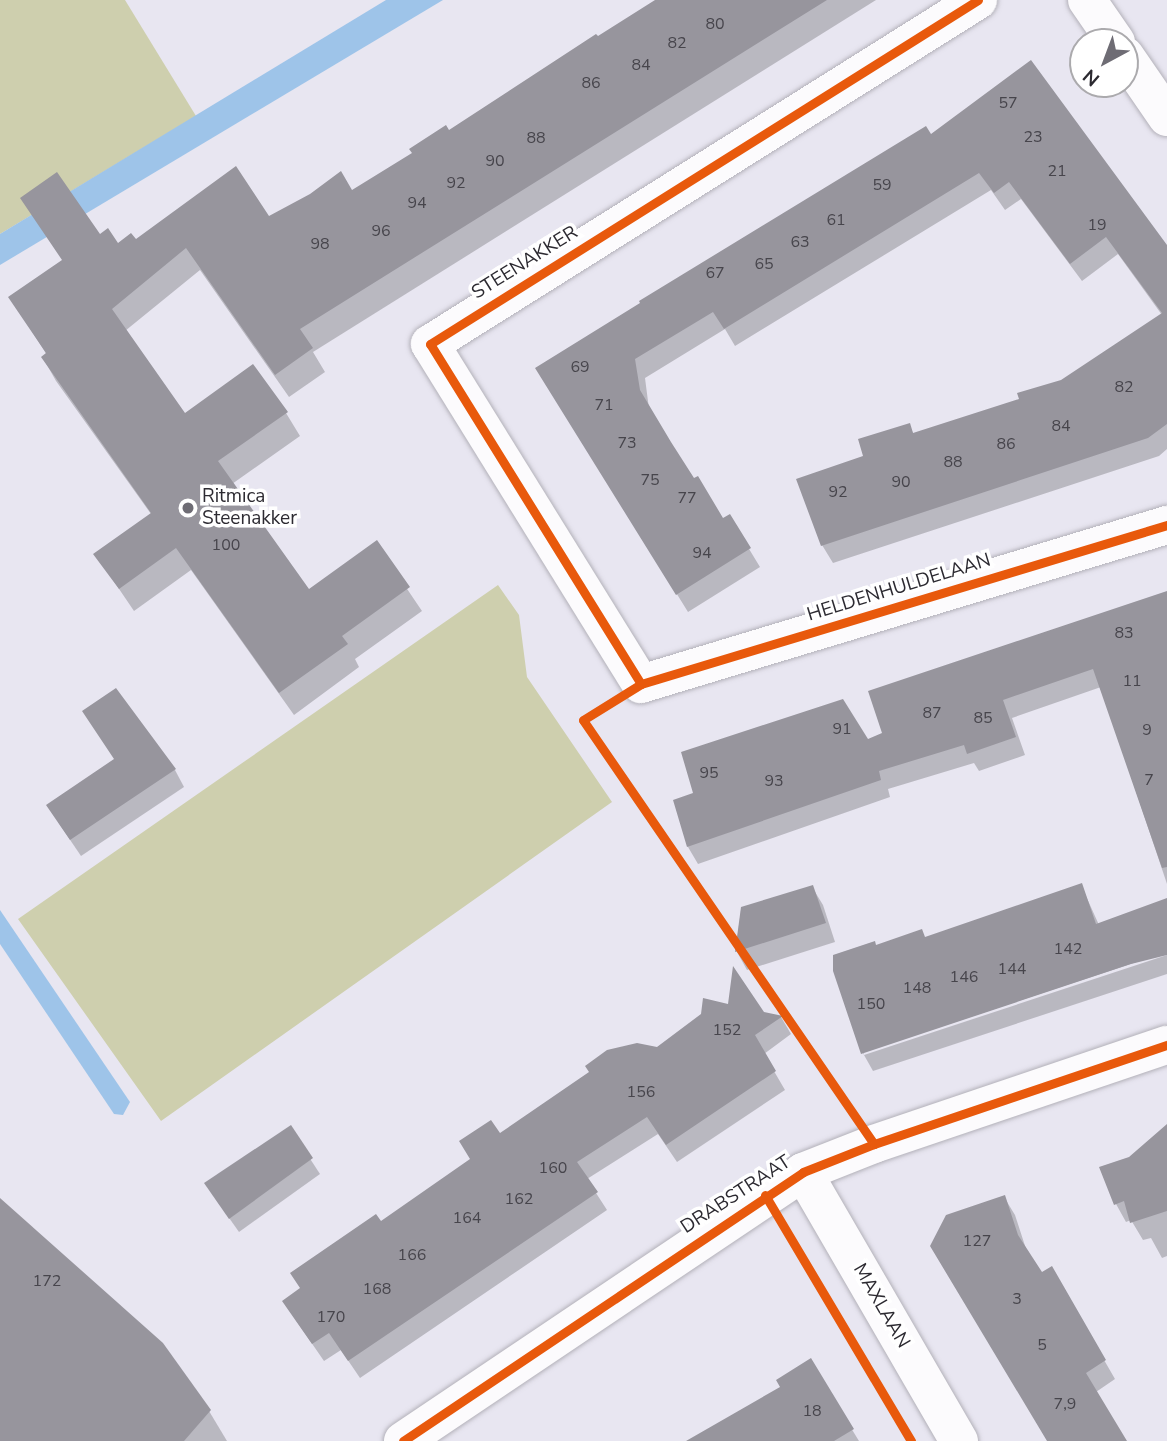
<!DOCTYPE html>
<style>
body{margin:0}
#map{position:relative;width:1167px;height:1441px;overflow:hidden;background:#e8e6f1;font-family:"Nunito Sans",sans-serif}
div>[style]{position:absolute}
.green>*{inset:0;background:#cecfae}
.water>*{inset:0;background:#9ec4e9}
.shadow>*{inset:0;background:#0003}
.building>*{inset:0;background:#97959d}
.roads{filter:drop-shadow(0 0 2px #b3b1b9) drop-shadow(0 0 2px #b3b1b9)}
.minor>*{height:38px;margin:-19px;padding:0 19px;transform-origin:19px;border-radius:19px;background:#fcfbfd}
.cycleway>*{height:9px;margin:-4.5px;padding:0 4.5px;transform-origin:4.5px;border-radius:4.5px;background:#e8590c}
.dots>*{width:19px;height:19px;translate:-50% -50%;box-sizing:border-box;border:4px solid #fff;border-radius:50%}
span{translate:-50% -50%;white-space:nowrap;text-align:center;line-height:1.15;-webkit-text-stroke:7px #fff;paint-order:stroke}
.number-label{font-size:16px;color:#47454c}
.number-label span{-webkit-text-stroke-width:0}
.street-label{font-size:19px;color:#2c2a31}
.poi-label{font-size:19px;color:#2c2a31}
.left{translate:0 -50%;text-align:left}
.north{position:absolute;left:1069px;top:28px;width:70px;height:70px;box-sizing:border-box;background:#fff;border:2px solid #abaaad;border-radius:50%;rotate:221deg;font-size:19px;font-weight:700;line-height:28px;text-align:center;color:#2c2a31}
.north::after{content:'';display:block;margin:auto;width:24px;height:32px;background:#6e6c74;clip-path:polygon(50% 0,100% 100%,50% 72%,0 100%)}
</style>
<div id="map">
<div class="green">
<div style="clip-path:polygon(0 0,125px 0,196px 116px,0 234px)"></div>
<div style="clip-path:polygon(498px 585px,519px 615px,527px 677px,612px 802px,161px 1121px,18px 919px)"></div>
</div>
<div class="water">
<div style="clip-path:polygon(386px 0,443px 0,0 265px,0 234px)"></div>
<div style="clip-path:polygon(0 910px,130px 1102px,123px 1115px,114px 1114px,0 944px)"></div>
</div>
<div class="shadow">
<div style="clip-path:polygon(659px 0,876px 0,313px 352px,325px 372px,289px 397px,200px 270px,125px 331px,185px 415px,286px 413px,300px 436px,232px 484px,308px 591px,376px 543px,422px 611px,355px 659px,359px 667px,294px 715px,191px 570px,134px 611px,96px 555px,151px 514px,56px 381px,43px 358px,47px 355px,10px 297px,99px 237px,118px 245px,268px 219px,352px 192px)"></div>
<div style="clip-path:polygon(930px 136px,1167px 246px,1167px 449px,1159px 456px,833px 563px,822px 545px,865px 457px,909px 425px,914px 435px,1022px 400px,1062px 382px,1162px 315px,1118px 254px,1082px 281px,1021px 199px,1005px 210px,991px 190px,735px 346px,725px 329px,645px 378px,649px 409px,670px 443px,722px 521px,729px 516px,760px 567px,688px 612px,548px 386px)"></div>
<div style="clip-path:polygon(1167px 593px,1167px 884px,1101px 687px,1012px 718px,1025px 755px,979px 771px,974px 763px,888px 789px,890px 797px,698px 864px,688px 847px,695px 794px,867px 742px)"></div>
<div style="clip-path:polygon(115px 760px,175px 770px,184px 787px,81px 856px,58px 822px)"></div>
<div style="clip-path:polygon(1081px 885px,1099px 925px,1167px 900px,1167px 952px,864px 1052px,864px 1055px,835px 970px,877px 947px,926px 939px)"></div>
<div style="clip-path:polygon(812px 887px,823px 905px,835px 942px,747px 970px,737px 952px,743px 909px)"></div>
<div style="clip-path:polygon(1167px 955px,1167px 974px,873px 1071px,864px 1055px)"></div>
<div style="clip-path:polygon(763px 1013px,781px 1017px,791px 1034px,764px 1054px,785px 1090px,677px 1162px,658px 1134px,587px 1179px,607px 1210px,360px 1378px,341px 1350px,324px 1361px,295px 1319px,381px 1224px,472px 1160px,500px 1136px,657px 1049px)"></div>
<div style="clip-path:polygon(290px 1128px,320px 1174px,239px 1232px,215px 1198px)"></div>
<div style="clip-path:polygon(1167px 1131px,1167px 1256px,1162px 1258px,1151px 1238px,1143px 1240px,1131px 1220px,1126px 1222px,1116px 1204px,1130px 1159px)"></div>
<div style="clip-path:polygon(1004px 1197px,1015px 1215px,1027px 1252px,1041px 1275px,1051px 1268px,1115px 1379px,1096px 1392px,1125px 1441px,1049px 1441px)"></div>
<div style="clip-path:polygon(0 1222px,209px 1411px,227px 1441px,0 1441px)"></div>
<div style="clip-path:polygon(810px 1361px,859px 1441px,694px 1441px,782px 1388px)"></div>
</div>
<div class="building">
<div style="clip-path:polygon(655px 0,827px 0,300px 329px,313px 348px,275px 375px,186px 248px,112px 309px,185px 413px,253px 364px,288px 412px,218px 461px,309px 589px,377px 540px,410px 587px,342px 636px,348px 644px,279px 693px,176px 548px,119px 589px,93px 554px,151px 513px,41px 357px,46px 353px,8px 297px,62px 260px,20px 198px,57px 172px,100px 234px,108px 228px,118px 243px,131px 233px,136px 239px,236px 166px,269px 216px,310px 194px,341px 171px,352px 190px,412px 153px,409px 149px,446px 125px,449px 130px,596px 34px,598px 36px)"></div>
<div style="clip-path:polygon(1031px 60px,1167px 245px,1167px 424px,1148px 438px,821px 546px,796px 479px,863px 456px,858px 439px,910px 423px,913px 433px,1019px 399px,1017px 393px,1061px 380px,1162px 313px,1106px 237px,1070px 264px,1009px 182px,994px 193px,979px 173px,724px 329px,713px 312px,635px 359px,640px 390px,671px 442px,694px 478px,698px 476px,723px 518px,730px 514px,751px 548px,676px 595px,535px 368px,640px 303px,639px 301px,926px 126px,931px 134px)"></div>
<div style="clip-path:polygon(1167px 591px,1167px 867px,1162px 868px,1093px 669px,1003px 700px,1016px 737px,967px 754px,964px 745px,879px 771px,881px 780px,687px 847px,673px 800px,693px 793px,681px 752px,843px 699px,868px 739px,882px 733px,868px 691px)"></div>
<div style="clip-path:polygon(116px 688px,176px 769px,70px 840px,46px 805px,114px 759px,82px 711px)"></div>
<div style="clip-path:polygon(1082px 883px,1096px 924px,1167px 898px,1167px 955px,1131px 964px,861px 1054px,833px 971px,833px 955px,875px 941px,876px 945px,922px 929px,925px 937px)"></div>
<div style="clip-path:polygon(813px 885px,826px 923px,735px 952px,741px 907px)"></div>
<div style="clip-path:polygon(733px 966px,764px 1012px,783px 1016px,755px 1035px,776px 1071px,666px 1145px,647px 1117px,577px 1162px,598px 1192px,348px 1361px,329px 1333px,312px 1344px,282px 1301px,300px 1288px,290px 1273px,376px 1214px,381px 1221px,470px 1159px,459px 1141px,491px 1120px,500px 1133px,589px 1072px,585px 1066px,607px 1050px,637px 1043px,657px 1047px,701px 1014px,703px 998px,728px 1004px)"></div>
<div style="clip-path:polygon(1167px 1124px,1167px 1211px,1130px 1223px,1124px 1201px,1114px 1205px,1099px 1167px,1129px 1157px)"></div>
<div style="clip-path:polygon(291px 1125px,313px 1158px,229px 1219px,204px 1183px)"></div>
<div style="clip-path:polygon(1005px 1195px,1018px 1235px,1042px 1272px,1052px 1266px,1106px 1360px,1086px 1373px,1127px 1441px,1047px 1441px,930px 1246px,946px 1215px)"></div>
<div style="clip-path:polygon(0 1198px,163px 1343px,211px 1410px,184px 1441px,0 1441px)"></div>
<div style="clip-path:polygon(811px 1358px,854px 1429px,834px 1441px,686px 1441px,780px 1387px,776px 1380px)"></div>
</div>
<div class="roads">
<div class="minor">
<div style="left:978px;top:0;width:647px;rotate:147.88deg"></div>
<div style="left:430px;top:344px;width:400px;rotate:58.2deg"></div>
<div style="left:641px;top:684px;width:550px;rotate:-16.82deg"></div>
<div style="left:1087px;top:0;width:51px;rotate:55.4deg"></div>
<div style="left:1125px;top:56px;width:74px;rotate:55.5deg"></div>
<div style="left:803px;top:1172px;width:311px;rotate:59.9deg"></div>
<div style="left:403px;top:1441px;width:482px;rotate:-33.9deg"></div>
<div style="left:803px;top:1172px;width:76px;rotate:-21.5deg"></div>
<div style="left:874px;top:1144px;width:309px;rotate:-18.7deg"></div>
</div>
</div>
<div class="cycleway">
<div style="left:641px;top:684px;width:400px;rotate:-121.8deg"></div>
<div style="left:430px;top:344px;width:647px;rotate:-32.12deg"></div>
<div style="left:874px;top:1144px;width:514px;rotate:-124.46deg"></div>
<div style="left:583px;top:720px;width:68px;rotate:-31.8deg"></div>
<div style="left:641px;top:684px;width:550px;rotate:-16.82deg"></div>
<div style="left:765px;top:1195px;width:286px;rotate:59.3deg"></div>
<div style="left:403px;top:1441px;width:482px;rotate:-33.9deg"></div>
<div style="left:803px;top:1172px;width:76px;rotate:-21.5deg"></div>
<div style="left:874px;top:1144px;width:309px;rotate:-18.7deg"></div>
</div>
<div class="dots">
<div style="left:188px;top:508px;background:#6e6c74"></div>
</div>
<div class="number-label">
<span style="left:715px;top:24px">80</span>
<span style="left:677px;top:43px">82</span>
<span style="left:641px;top:65px">84</span>
<span style="left:591px;top:83px">86</span>
<span style="left:1008px;top:103px">57</span>
<span style="left:1033px;top:137px">23</span>
<span style="left:536px;top:138px">88</span>
<span style="left:495px;top:161px">90</span>
<span style="left:1057px;top:171px">21</span>
<span style="left:456px;top:183px">92</span>
<span style="left:882px;top:185px">59</span>
<span style="left:417px;top:203px">94</span>
<span style="left:836px;top:220px">61</span>
<span style="left:1097px;top:225px">19</span>
<span style="left:381px;top:231px">96</span>
<span style="left:800px;top:242px">63</span>
<span style="left:320px;top:244px">98</span>
<span style="left:764px;top:264px">65</span>
<span style="left:715px;top:273px">67</span>
<span style="left:580px;top:367px">69</span>
<span style="left:1124px;top:387px">82</span>
<span style="left:604px;top:405px">71</span>
<span style="left:1061px;top:426px">84</span>
<span style="left:627px;top:443px">73</span>
<span style="left:1006px;top:444px">86</span>
<span style="left:953px;top:462px">88</span>
<span style="left:650px;top:480px">75</span>
<span style="left:901px;top:482px">90</span>
<span style="left:838px;top:492px">92</span>
<span style="left:687px;top:498px">77</span>
<span style="left:226px;top:545px">100</span>
<span style="left:702px;top:553px">94</span>
<span style="left:1124px;top:633px">83</span>
<span style="left:1132px;top:681px">11</span>
<span style="left:932px;top:713px">87</span>
<span style="left:983px;top:718px">85</span>
<span style="left:842px;top:729px">91</span>
<span style="left:1147px;top:730px">9</span>
<span style="left:709px;top:773px">95</span>
<span style="left:1149px;top:780px">7</span>
<span style="left:774px;top:781px">93</span>
<span style="left:1068px;top:949px">142</span>
<span style="left:1012px;top:969px">144</span>
<span style="left:964px;top:977px">146</span>
<span style="left:917px;top:988px">148</span>
<span style="left:871px;top:1004px">150</span>
<span style="left:727px;top:1030px">152</span>
<span style="left:641px;top:1092px">156</span>
<span style="left:553px;top:1168px">160</span>
<span style="left:519px;top:1199px">162</span>
<span style="left:467px;top:1218px">164</span>
<span style="left:977px;top:1241px">127</span>
<span style="left:412px;top:1255px">166</span>
<span style="left:47px;top:1281px">172</span>
<span style="left:377px;top:1289px">168</span>
<span style="left:1017px;top:1299px">3</span>
<span style="left:331px;top:1317px">170</span>
<span style="left:1042px;top:1345px">5</span>
<span style="left:1065px;top:1404px">7,9</span>
<span style="left:812px;top:1411px">18</span>
</div>
<div class="street-label">
<span style="left:525px;top:263px;rotate:-32deg">STEENAKKER</span>
<span style="left:899px;top:588px;rotate:-17deg">HELDENHULDELAAN</span>
<span style="left:736px;top:1195px;rotate:-33deg">DRABSTRAAT</span>
<span style="left:881px;top:1306px;rotate:60deg">MAXLAAN</span>
</div>
<div class="poi-label">
<span class="left" style="left:202px;top:508px">Ritmica<br>Steenakker</span>
</div>
<div class="north">N</div>
</div>
